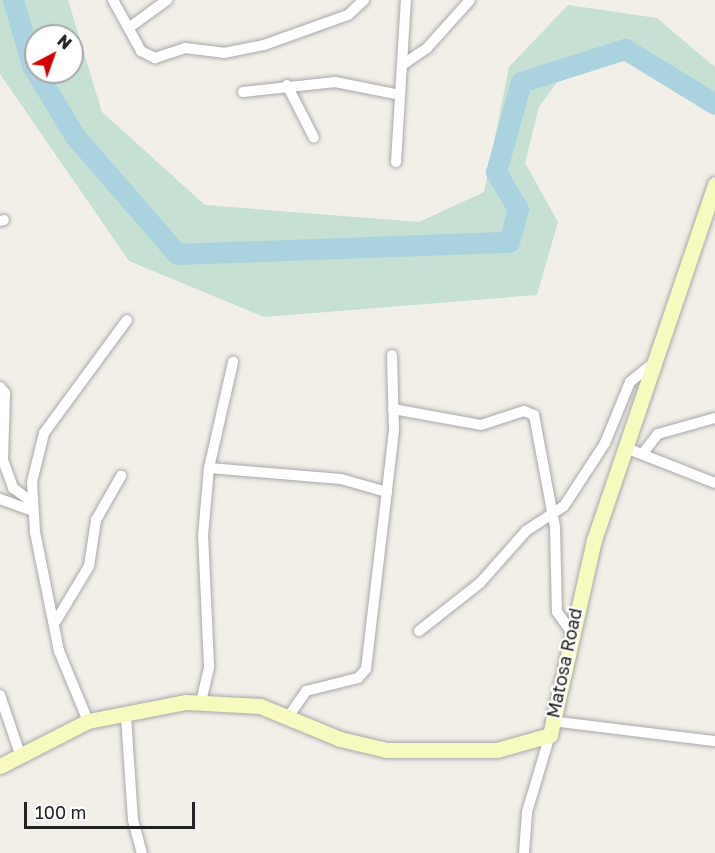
<!DOCTYPE html>
<style>
body{margin:0}
#map{position:relative;width:715px;height:853px;overflow:hidden;background:#f2efe9;font-family:"Golos Text",sans-serif}
div>[style]{position:absolute}
.wetland>*{inset:0;background:#c6e0d4}
.river>*{height:21px;margin:-10.5px;padding:0 10.5px;transform-origin:10.5px;border-radius:10.5px;background:#aad3df}
.roads{filter:drop-shadow(0 0 2px #a9a9a9) drop-shadow(0 0 2px #a9a9a9)}
.street>*{height:10px;margin:-5px;padding:0 5px;transform-origin:5px;border-radius:5px;background:#fff}
.secondary>*{height:15px;margin:-7.5px;padding:0 7.5px;transform-origin:7.5px;border-radius:7.5px;background:#f7fabf}
span{translate:-50% -50%;white-space:nowrap;text-align:center;line-height:1.15;-webkit-text-stroke:4.5px #fff;paint-order:stroke}
.street-label{font-size:18px;color:#222}
.north{position:absolute;left:24px;top:24px;width:60px;height:60px;box-sizing:border-box;background:#fff;border:2px solid #a7a7a7;border-radius:50%;rotate:41deg;font-size:16px;font-weight:700;line-height:24px;text-align:center;color:#222}
.north::after{content:'';display:block;margin:auto;width:21px;height:27px;background:#d40000;clip-path:polygon(50% 0,100% 100%,50% 72%,0 100%)}
.scale{position:absolute;left:24px;top:802px;width:171px;height:27px;box-sizing:border-box;border:3px solid #222;border-top:0;padding-left:8px;font-size:18px;line-height:21px;white-space:nowrap;color:#222;-webkit-text-stroke:4px #fff;paint-order:stroke}
</style>
<div id="map">
<div class="wetland">
<div style="clip-path:polygon(evenodd,0 0,68px 0,102px 112px,205px 205px,419px 222px,484px 192px,509px 67px,568px 5px,657px 18px,715px 67px,715px 105px,640px 53px,562px 75px,539px 107px,525px 163px,558px 222px,537px 295px,264px 317px,129px 261px,0 74px,0 0,36px 36px,72px 36px,72px 72px,36px 72px,36px 36px)"></div>
</div>
<div class="river">
<div style="left:13px;top:0;width:68px;rotate:73.7deg"></div>
<div style="left:32px;top:65px;width:82px;rotate:59deg"></div>
<div style="left:74px;top:135px;width:157px;rotate:49.1deg"></div>
<div style="left:177px;top:254px;width:332px;rotate:-2.1deg"></div>
<div style="left:509px;top:242px;width:34px;rotate:-75deg"></div>
<div style="left:518px;top:209px;width:43px;rotate:-120.7deg"></div>
<div style="left:496px;top:172px;width:93px;rotate:-74.5deg"></div>
<div style="left:521px;top:82px;width:109px;rotate:-17.6deg"></div>
<div style="left:625px;top:49px;width:105px;rotate:31.4deg"></div>
</div>
<div class="roads">
<div class="street">
<div style="left:113px;top:0;width:58px;rotate:61.2deg"></div>
<div style="left:141px;top:51px;width:16px;rotate:27deg"></div>
<div style="left:155px;top:58px;width:32px;rotate:-18deg"></div>
<div style="left:185px;top:48px;width:39px;rotate:7deg"></div>
<div style="left:224px;top:53px;width:41px;rotate:-11.3deg"></div>
<div style="left:264px;top:45px;width:89px;rotate:-19.7deg"></div>
<div style="left:348px;top:15px;width:22px;rotate:-43deg"></div>
<div style="left:130px;top:27px;width:46px;rotate:-36.1deg"></div>
<div style="left:405px;top:63px;width:27px;rotate:-34deg"></div>
<div style="left:427px;top:48px;width:64px;rotate:-48.1deg"></div>
<div style="left:287px;top:85px;width:59px;rotate:63deg"></div>
<div style="left:243px;top:92px;width:93px;rotate:-6.2deg"></div>
<div style="left:335px;top:82px;width:66px;rotate:11.3deg"></div>
<div style="left:396px;top:162px;width:162px;rotate:-86.5deg"></div>
<div style="left:0;top:221px;width:4px;rotate:-14deg"></div>
<div style="left:0;top:387px;width:8px;rotate:50deg"></div>
<div style="left:5px;top:393px;width:67px;rotate:91.7deg"></div>
<div style="left:3px;top:460px;width:30px;rotate:70deg"></div>
<div style="left:13px;top:488px;width:22px;rotate:36deg"></div>
<div style="left:393px;top:409px;width:89px;rotate:10.3deg"></div>
<div style="left:481px;top:425px;width:45px;rotate:-18deg"></div>
<div style="left:524px;top:411px;width:11px;rotate:22deg"></div>
<div style="left:534px;top:415px;width:114px;rotate:79.4deg"></div>
<div style="left:555px;top:527px;width:85px;rotate:88.7deg"></div>
<div style="left:557px;top:612px;width:22px;rotate:54deg"></div>
<div style="left:626px;top:448px;width:96px;rotate:21.5deg"></div>
<div style="left:643px;top:453px;width:24px;rotate:-52deg"></div>
<div style="left:658px;top:434px;width:59px;rotate:-15.7deg"></div>
<div style="left:209px;top:468px;width:132px;rotate:4.8deg"></div>
<div style="left:341px;top:479px;width:48px;rotate:15.8deg"></div>
<div style="left:0;top:499px;width:33px;rotate:20deg"></div>
<div style="left:56px;top:621px;width:64px;rotate:-59deg"></div>
<div style="left:89px;top:566px;width:47px;rotate:-81.3deg"></div>
<div style="left:96px;top:520px;width:51px;rotate:-60.4deg"></div>
<div style="left:419px;top:631px;width:78px;rotate:-38.2deg"></div>
<div style="left:480px;top:583px;width:69px;rotate:-48.5deg"></div>
<div style="left:526px;top:531px;width:45px;rotate:-33.3deg"></div>
<div style="left:564px;top:506px;width:75px;rotate:-56.9deg"></div>
<div style="left:605px;top:443px;width:66px;rotate:-67.7deg"></div>
<div style="left:630px;top:382px;width:33px;rotate:-39deg"></div>
<div style="left:0;top:695px;width:62px;rotate:71.3deg"></div>
<div style="left:201px;top:702px;width:37px;rotate:-77deg"></div>
<div style="left:209px;top:666px;width:130px;rotate:-92.6deg"></div>
<div style="left:203px;top:536px;width:68px;rotate:-85deg"></div>
<div style="left:209px;top:468px;width:109px;rotate:-77.2deg"></div>
<div style="left:126px;top:717px;width:103px;rotate:86.1deg"></div>
<div style="left:133px;top:820px;width:34px;rotate:75deg"></div>
<div style="left:288px;top:717px;width:32px;rotate:-55deg"></div>
<div style="left:306px;top:691px;width:54px;rotate:-14deg"></div>
<div style="left:358px;top:678px;width:12px;rotate:-48deg"></div>
<div style="left:366px;top:669px;width:240px;rotate:-83.3deg"></div>
<div style="left:394px;top:431px;width:76px;rotate:-91.5deg"></div>
<div style="left:88px;top:721px;width:76px;rotate:-112.5deg"></div>
<div style="left:59px;top:651px;width:121px;rotate:-101.4deg"></div>
<div style="left:35px;top:532px;width:50px;rotate:-93.4deg"></div>
<div style="left:32px;top:482px;width:50px;rotate:-76.2deg"></div>
<div style="left:44px;top:433px;width:140px;rotate:-53.7deg"></div>
<div style="left:551px;top:721px;width:165px;rotate:7deg"></div>
<div style="left:524px;top:853px;width:41px;rotate:-85.8deg"></div>
<div style="left:527px;top:812px;width:80px;rotate:-73.4deg"></div>
</div>
<div class="secondary">
<div style="left:0;top:766px;width:99px;rotate:-27.1deg"></div>
<div style="left:88px;top:721px;width:100px;rotate:-11deg"></div>
<div style="left:186px;top:702px;width:74px;rotate:3.1deg"></div>
<div style="left:260px;top:706px;width:87px;rotate:22.4deg"></div>
<div style="left:340px;top:739px;width:48px;rotate:13.2deg"></div>
<div style="left:387px;top:750px;width:110px"></div>
<div style="left:497px;top:750px;width:55px;rotate:-15.8deg"></div>
<div style="left:550px;top:735px;width:200px;rotate:-77.3deg"></div>
<div style="left:594px;top:540px;width:376px;rotate:-71.2deg"></div>
</div>
</div>
<div class="street-label">
<span style="left:564px;top:663px;rotate:-78deg">Matosa Road</span>
</div>
<div class="north">N</div>
<div class="scale">100 m</div>
</div>
